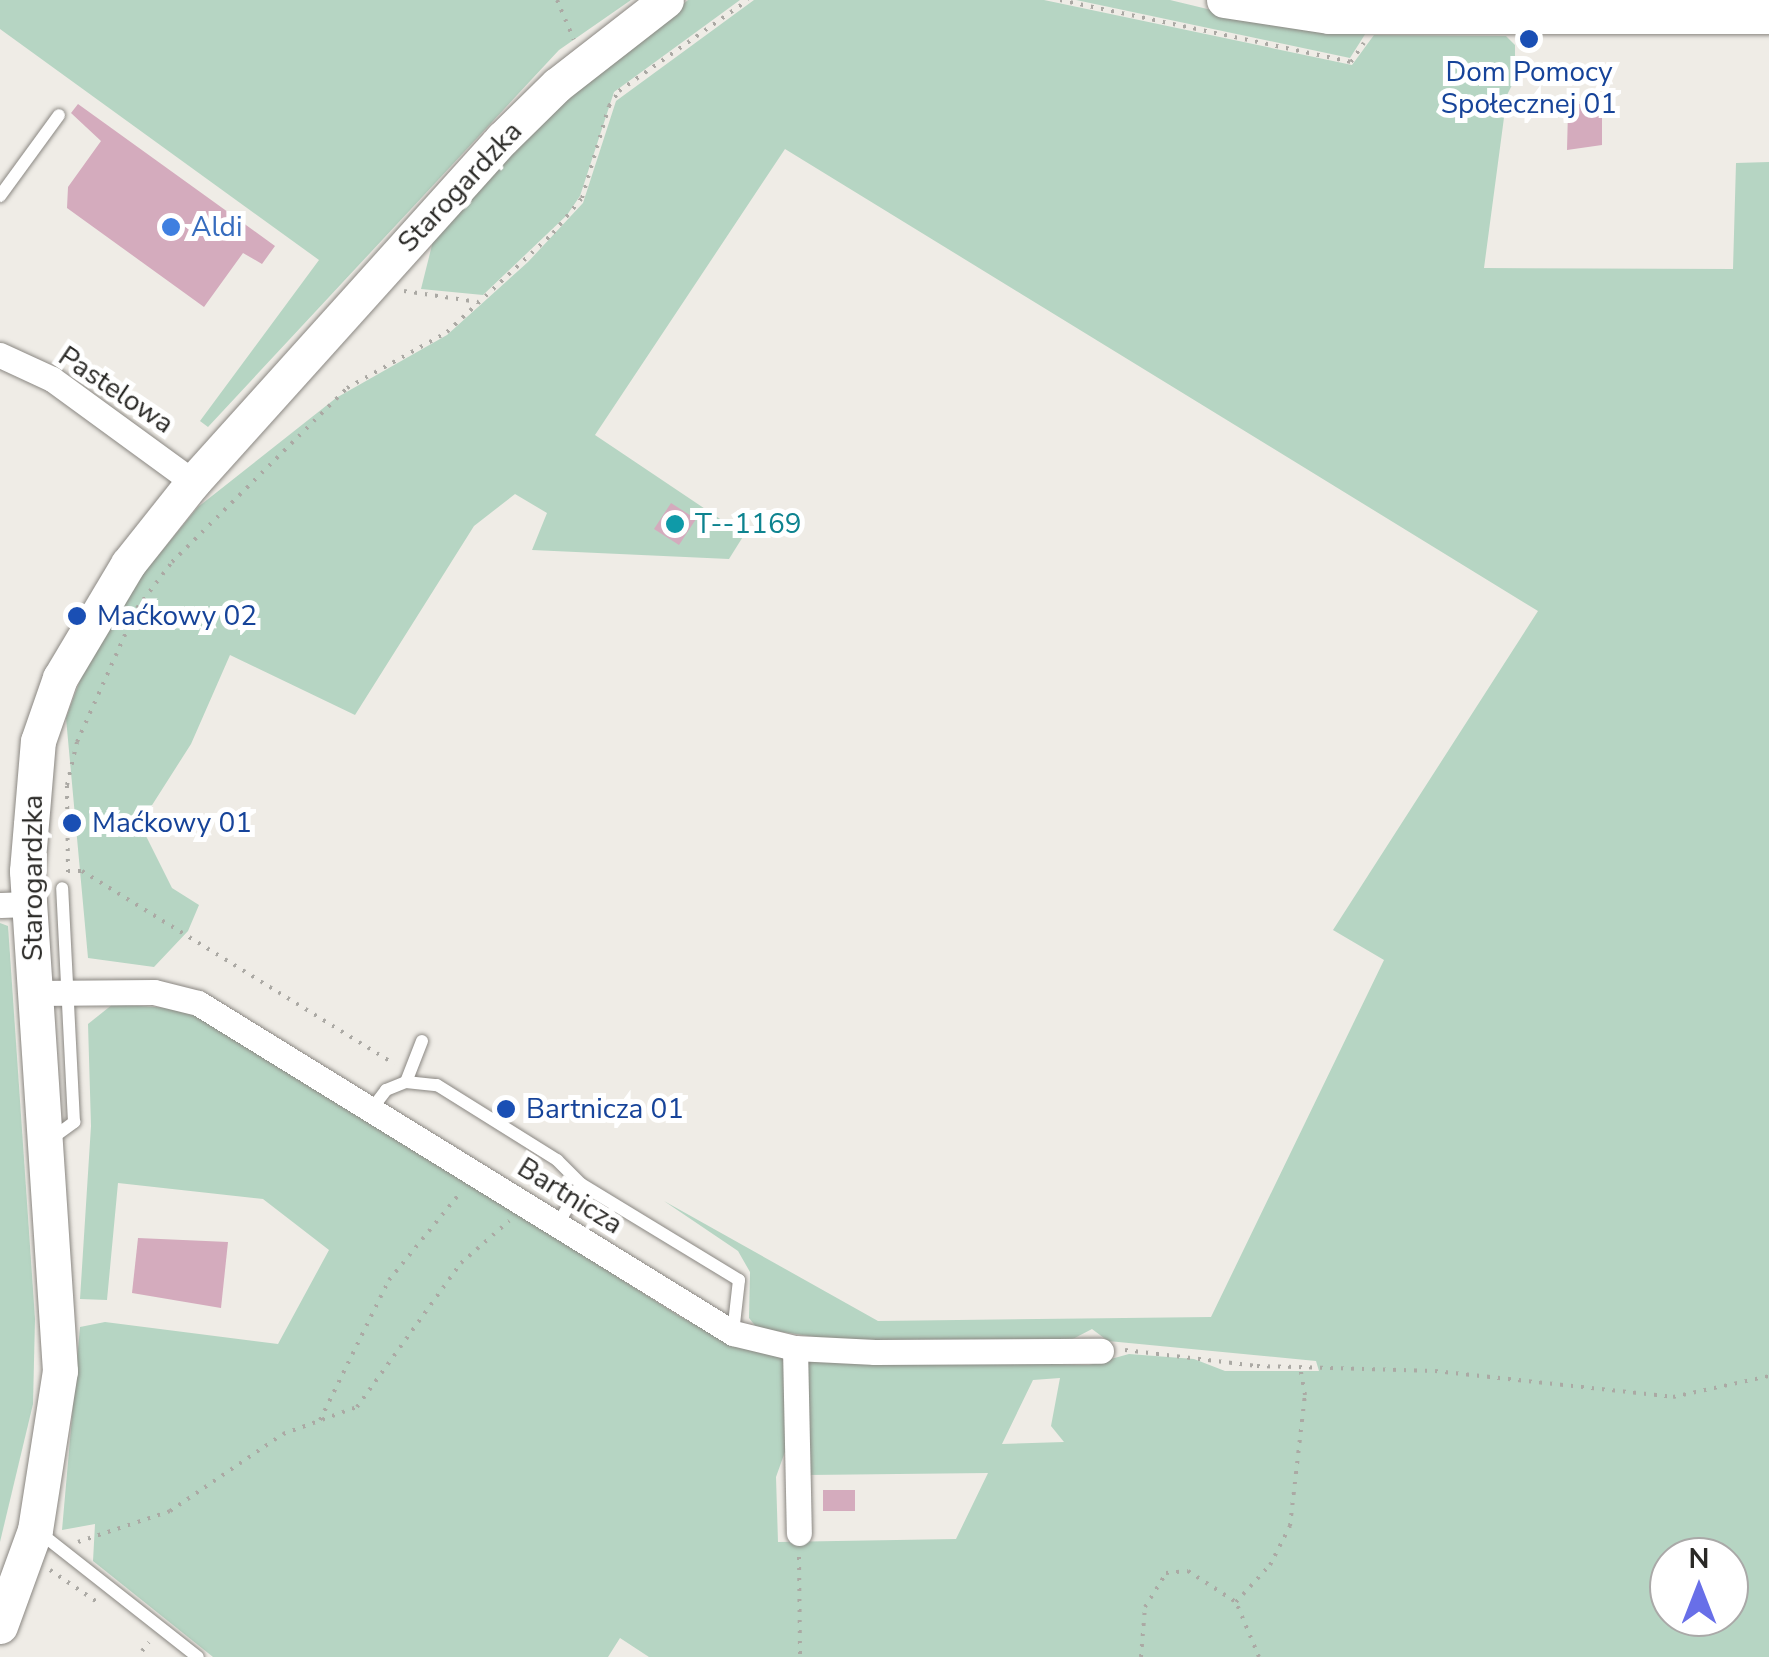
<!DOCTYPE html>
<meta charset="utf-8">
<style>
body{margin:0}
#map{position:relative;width:1769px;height:1657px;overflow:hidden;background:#efece6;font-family:"Nunito Sans",sans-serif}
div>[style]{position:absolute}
.green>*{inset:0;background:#b6d5c3}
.building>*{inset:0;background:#d4abbd}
.path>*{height:4px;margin-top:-2px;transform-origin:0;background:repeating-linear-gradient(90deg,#aba9a4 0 2.5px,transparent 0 10.5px)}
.roads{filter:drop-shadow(0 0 2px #8a8782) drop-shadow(0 0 2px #8a8782)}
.service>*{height:12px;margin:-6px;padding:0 6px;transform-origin:6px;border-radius:6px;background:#fff}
.minor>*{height:25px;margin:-12.5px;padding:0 12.5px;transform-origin:12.5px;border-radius:12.5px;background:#fff}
.secondary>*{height:35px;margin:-17.5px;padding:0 17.5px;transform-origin:17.5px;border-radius:17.5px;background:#fff}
.dots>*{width:28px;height:28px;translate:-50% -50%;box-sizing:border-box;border:5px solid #fff;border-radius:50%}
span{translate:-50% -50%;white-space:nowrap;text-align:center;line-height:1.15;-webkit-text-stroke:10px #fff;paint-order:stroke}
.transit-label{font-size:28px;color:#164399}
.left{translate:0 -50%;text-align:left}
.street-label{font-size:28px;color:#2a2926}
.shop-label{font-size:28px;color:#366cbe}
.culture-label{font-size:28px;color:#0d838f}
.north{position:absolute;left:1649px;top:1537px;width:100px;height:100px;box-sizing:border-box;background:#fff;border:2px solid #aaa9a8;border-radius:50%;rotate:0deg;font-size:28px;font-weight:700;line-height:40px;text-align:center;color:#2a2926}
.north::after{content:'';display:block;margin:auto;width:35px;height:45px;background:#686fe8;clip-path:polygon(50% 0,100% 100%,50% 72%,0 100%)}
</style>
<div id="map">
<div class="green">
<div style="clip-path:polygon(0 0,631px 0,559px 50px,208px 427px,200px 421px,319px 260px,0 29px)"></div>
<div style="clip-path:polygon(688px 0,740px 0,614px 92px,580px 196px,567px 215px,483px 295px,421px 289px,435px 233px,522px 138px)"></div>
<div style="clip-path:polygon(evenodd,754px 0,1044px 0,1352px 65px,1374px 35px,1506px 36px,1515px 45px,1515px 79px,1507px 95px,1484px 268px,1733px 269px,1736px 163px,1769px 162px,1769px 1657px,649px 1657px,620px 1638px,608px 1657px,213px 1657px,93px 1561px,95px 1524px,62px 1530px,80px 1327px,105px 1322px,278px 1344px,329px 1250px,263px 1199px,118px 1183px,107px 1300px,80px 1299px,91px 1126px,88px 1024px,113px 1004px,183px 1009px,287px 1067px,679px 1316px,721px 1338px,787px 1356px,792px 1432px,776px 1477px,778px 1542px,956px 1539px,988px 1473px,808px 1475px,806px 1358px,1089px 1365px,1129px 1354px,1194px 1359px,1225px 1371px,1319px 1371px,1316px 1361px,1108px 1341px,1092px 1329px,1067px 1342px,886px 1348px,757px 1328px,749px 1318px,750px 1272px,738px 1251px,664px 1201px,878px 1321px,1211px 1317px,1384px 960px,1333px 930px,1538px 611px,785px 149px,595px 435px,744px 535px,729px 559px,532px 550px,547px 513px,515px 494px,474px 526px,355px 715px,230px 655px,191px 744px,140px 824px,172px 888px,199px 905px,188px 931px,154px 967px,88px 958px,66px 718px,82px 675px,138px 580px,198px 507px,336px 398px,447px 335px,528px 262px,583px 203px,616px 101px,754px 0,1060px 1378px,1051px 1426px,1064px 1442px,1002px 1444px,1033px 1380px,1060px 1378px,754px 0,1669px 1557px,1729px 1557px,1729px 1617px,1669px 1617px,1669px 1557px)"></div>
<div style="clip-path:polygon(1076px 0,1170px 0,1253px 20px,1369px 28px,1350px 58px)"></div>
<div style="clip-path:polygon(0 923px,8px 926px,35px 1319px,33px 1404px,0 1542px)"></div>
</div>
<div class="building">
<div style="clip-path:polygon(78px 104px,275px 246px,262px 264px,243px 253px,204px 307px,67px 208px,68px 187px,101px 141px,71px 113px)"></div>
<div style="clip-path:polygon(1578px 104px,1602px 104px,1602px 145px,1567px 150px,1568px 110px,1578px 110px)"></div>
<div style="clip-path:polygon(671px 503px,696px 519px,679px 545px,654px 529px)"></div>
<div style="clip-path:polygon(138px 1238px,228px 1242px,221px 1308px,132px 1293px)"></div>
<div style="clip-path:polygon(823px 1490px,855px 1490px,855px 1511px,823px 1511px)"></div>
</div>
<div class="path">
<div style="left:557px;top:0;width:43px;rotate:67deg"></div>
<div style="left:1060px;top:0;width:298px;rotate:12deg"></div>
<div style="left:1351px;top:62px;width:23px;rotate:-56deg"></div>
<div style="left:404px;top:291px;width:75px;rotate:8.5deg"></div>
<div style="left:68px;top:871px;width:14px"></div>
<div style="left:82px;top:871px;width:367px;rotate:31.7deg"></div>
<div style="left:68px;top:872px;width:87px;rotate:-90.7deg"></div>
<div style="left:67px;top:785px;width:44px;rotate:-76.9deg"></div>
<div style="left:77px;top:742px;width:147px;rotate:-65.9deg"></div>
<div style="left:137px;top:608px;width:58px;rotate:-52.7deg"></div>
<div style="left:172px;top:562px;width:247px;rotate:-44.8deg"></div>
<div style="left:347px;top:388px;width:115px;rotate:-29.2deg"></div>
<div style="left:447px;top:332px;width:145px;rotate:-43deg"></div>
<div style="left:553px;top:233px;width:45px;rotate:-50.4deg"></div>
<div style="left:582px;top:198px;width:96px;rotate:-73.6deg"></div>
<div style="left:609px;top:106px;width:18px;rotate:-56deg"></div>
<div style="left:619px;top:91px;width:158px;rotate:-35.2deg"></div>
<div style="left:1125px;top:1350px;width:133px;rotate:6.9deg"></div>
<div style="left:1257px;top:1366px;width:178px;rotate:1.6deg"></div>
<div style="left:1435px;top:1371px;width:239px;rotate:6.2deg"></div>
<div style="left:1673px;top:1397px;width:98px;rotate:-12.3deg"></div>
<div style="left:320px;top:1420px;width:156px;rotate:-63.8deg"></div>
<div style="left:389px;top:1280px;width:112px;rotate:-50.8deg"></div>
<div style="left:78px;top:1542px;width:97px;rotate:-18.6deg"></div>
<div style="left:170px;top:1511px;width:137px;rotate:-34.3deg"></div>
<div style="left:283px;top:1434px;width:79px;rotate:-20deg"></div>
<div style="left:357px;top:1407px;width:178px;rotate:-54.2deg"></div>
<div style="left:461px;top:1263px;width:64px;rotate:-41.2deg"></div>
<div style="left:799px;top:1557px;width:100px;rotate:89.4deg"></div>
<div style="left:50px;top:1570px;width:60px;rotate:34.2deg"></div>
<div style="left:142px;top:1651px;width:11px;rotate:-52deg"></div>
<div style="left:1141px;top:1657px;width:50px;rotate:-85.4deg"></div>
<div style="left:1145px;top:1607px;width:40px;rotate:-58deg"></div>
<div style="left:1166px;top:1573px;width:22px;rotate:-5deg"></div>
<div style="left:1188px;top:1571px;width:57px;rotate:32.9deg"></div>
<div style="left:1259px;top:1657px;width:60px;rotate:-112.7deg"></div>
<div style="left:1236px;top:1602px;width:50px;rotate:-47.4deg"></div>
<div style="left:1270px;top:1565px;width:44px;rotate:-62.9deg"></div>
<div style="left:1290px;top:1526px;width:132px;rotate:-83.5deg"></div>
<div style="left:1305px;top:1395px;width:29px;rotate:-100deg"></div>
</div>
<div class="roads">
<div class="service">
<div style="left:0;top:196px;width:100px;rotate:-53.9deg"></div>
<div style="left:406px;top:1082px;width:44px;rotate:-68.7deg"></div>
<div style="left:374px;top:1106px;width:20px;rotate:-53deg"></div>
<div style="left:386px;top:1090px;width:22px;rotate:-22deg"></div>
<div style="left:406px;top:1082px;width:31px;rotate:6deg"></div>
<div style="left:437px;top:1085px;width:142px;rotate:32deg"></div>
<div style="left:557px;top:1160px;width:34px;rotate:45deg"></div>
<div style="left:581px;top:1184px;width:185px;rotate:31.3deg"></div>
<div style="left:739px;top:1280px;width:53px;rotate:96.5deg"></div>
<div style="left:51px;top:1139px;width:29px;rotate:-36deg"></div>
<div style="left:74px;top:1122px;width:234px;rotate:-92.9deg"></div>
<div style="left:558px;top:1224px;width:46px;rotate:-60.1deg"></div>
<div style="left:39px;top:1532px;width:202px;rotate:38.2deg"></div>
</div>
<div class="minor">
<div style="left:0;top:355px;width:57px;rotate:24.8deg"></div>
<div style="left:52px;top:379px;width:175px;rotate:36.1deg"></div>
<div style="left:0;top:905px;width:28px;rotate:-2deg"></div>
<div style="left:35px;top:993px;width:119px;rotate:-0.5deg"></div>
<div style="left:154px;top:992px;width:45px;rotate:14deg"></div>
<div style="left:198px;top:1003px;width:629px;rotate:31.67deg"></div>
<div style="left:733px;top:1333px;width:64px;rotate:13.6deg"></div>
<div style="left:795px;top:1348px;width:80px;rotate:2.9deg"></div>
<div style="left:875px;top:1352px;width:226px;rotate:-0.3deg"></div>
<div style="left:795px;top:1348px;width:185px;rotate:88.8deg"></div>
</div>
<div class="secondary">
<div style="left:1224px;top:0;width:106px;rotate:8.7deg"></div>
<div style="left:1329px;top:16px;width:440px"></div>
<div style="left:0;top:1626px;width:102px;rotate:-70deg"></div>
<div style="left:35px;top:1530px;width:161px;rotate:-81.1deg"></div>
<div style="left:60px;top:1371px;width:501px;rotate:-93.78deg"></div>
<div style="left:27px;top:871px;width:130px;rotate:-85.2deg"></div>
<div style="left:38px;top:741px;width:67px;rotate:-70.8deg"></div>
<div style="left:60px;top:678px;width:133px;rotate:-59.2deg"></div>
<div style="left:128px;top:564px;width:105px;rotate:-51.6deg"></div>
<div style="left:193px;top:482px;width:462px;rotate:-48deg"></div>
<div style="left:502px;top:139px;width:77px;rotate:-44.5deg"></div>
<div style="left:557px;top:85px;width:138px;rotate:-37.9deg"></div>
</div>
</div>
<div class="dots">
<div style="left:1529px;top:39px;background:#1a4fb4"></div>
<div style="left:171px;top:227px;background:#3f7fe0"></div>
<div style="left:675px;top:524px;background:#0f9aa8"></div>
<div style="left:77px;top:616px;background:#1a4fb4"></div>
<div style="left:72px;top:823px;background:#1a4fb4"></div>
<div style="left:506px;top:1109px;background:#1a4fb4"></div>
</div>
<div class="transit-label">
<span style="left:1529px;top:88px">Dom Pomocy<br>Społecznej 01</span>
<span class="left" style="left:97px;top:616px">Maćkowy 02</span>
<span class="left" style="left:92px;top:823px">Maćkowy 01</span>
<span class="left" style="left:526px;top:1109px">Bartnicza 01</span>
</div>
<div class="street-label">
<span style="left:460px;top:187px;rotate:-47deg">Starogardzka</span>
<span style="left:116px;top:390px;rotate:34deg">Pastelowa</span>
<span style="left:33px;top:878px;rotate:-90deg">Starogardzka</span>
<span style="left:570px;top:1196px;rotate:32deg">Bartnicza</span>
</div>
<div class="shop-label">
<span class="left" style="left:191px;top:227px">Aldi</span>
</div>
<div class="culture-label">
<span class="left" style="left:695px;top:524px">T--1169</span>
</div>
<div class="north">N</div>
</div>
